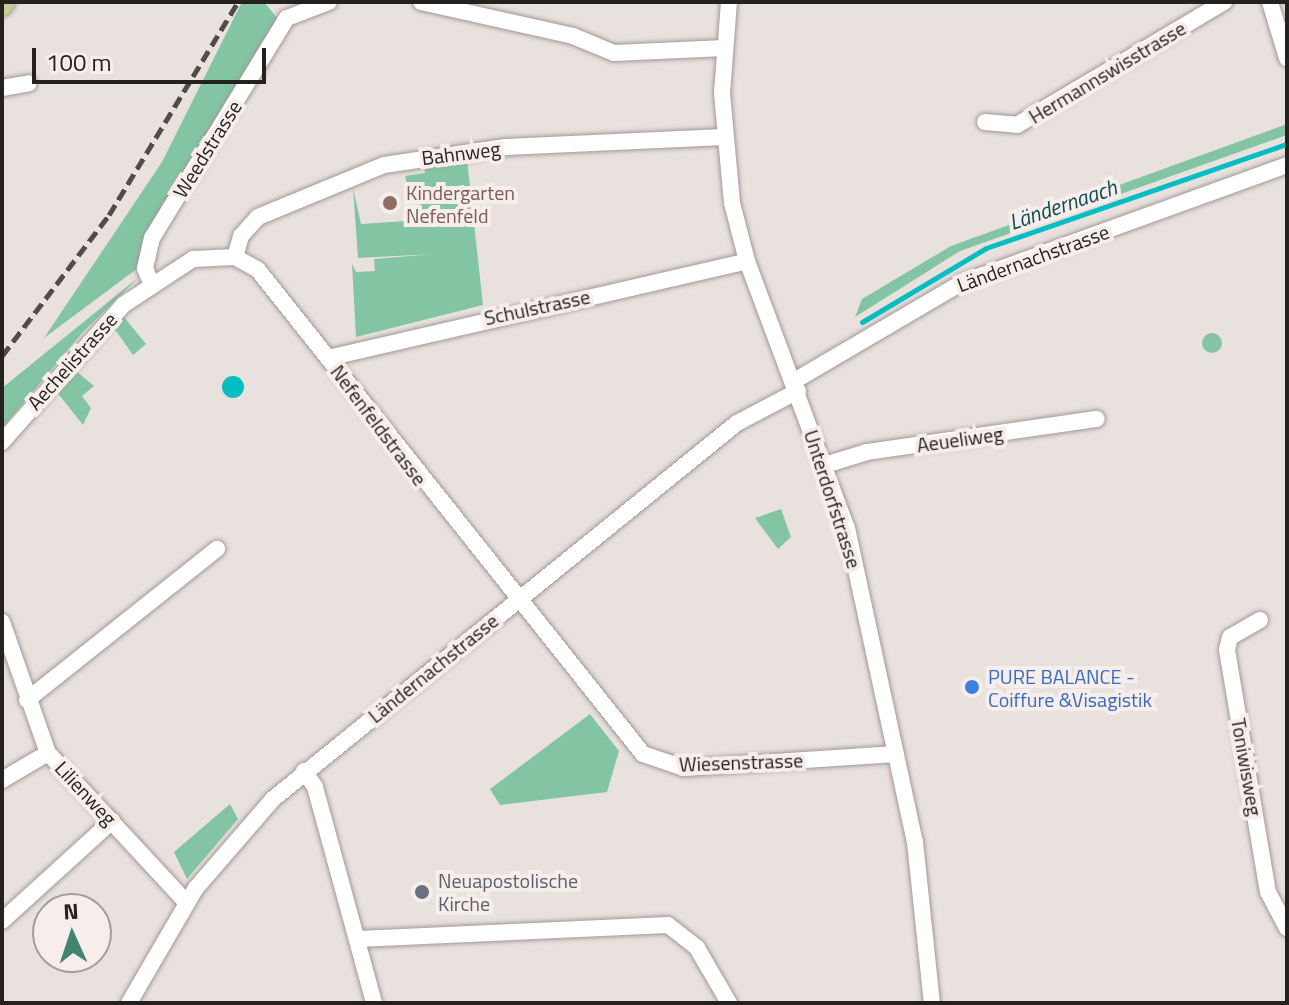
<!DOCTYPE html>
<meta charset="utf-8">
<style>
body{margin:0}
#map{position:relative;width:1289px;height:1005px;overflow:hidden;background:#e9e1de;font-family:"Titillium Web",sans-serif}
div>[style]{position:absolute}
.green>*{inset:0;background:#83c5a3}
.round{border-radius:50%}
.water>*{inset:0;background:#06bec2}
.stream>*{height:5px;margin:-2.5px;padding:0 2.5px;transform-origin:2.5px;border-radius:2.5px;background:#06bec2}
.roads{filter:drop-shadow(0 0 2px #a19996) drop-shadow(0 0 2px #a19996)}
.minor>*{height:16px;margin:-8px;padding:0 8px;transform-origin:8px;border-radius:8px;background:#fff}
.major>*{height:20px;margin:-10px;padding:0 10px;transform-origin:10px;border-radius:10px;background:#caca99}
.rail>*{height:5px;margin-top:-2.5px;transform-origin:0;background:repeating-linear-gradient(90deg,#504c4a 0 12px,transparent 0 18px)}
.dots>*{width:22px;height:22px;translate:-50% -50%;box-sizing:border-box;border:4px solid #f7eeeb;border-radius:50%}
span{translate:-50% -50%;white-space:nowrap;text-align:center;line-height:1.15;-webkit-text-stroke:8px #f7eeeb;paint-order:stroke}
.street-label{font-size:20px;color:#24211f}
.education-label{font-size:20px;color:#785e54}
.left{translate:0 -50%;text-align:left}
.shop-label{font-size:20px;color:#366cbe}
.worship-label{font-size:20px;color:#5b616d}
.water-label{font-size:22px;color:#0d4e50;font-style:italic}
.frame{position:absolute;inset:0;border:4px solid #24211f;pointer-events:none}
.north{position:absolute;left:32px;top:893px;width:80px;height:80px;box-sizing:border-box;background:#f7eeeb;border:2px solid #a39c99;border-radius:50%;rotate:357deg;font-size:22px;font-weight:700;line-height:32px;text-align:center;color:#24211f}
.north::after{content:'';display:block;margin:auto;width:28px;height:36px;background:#428371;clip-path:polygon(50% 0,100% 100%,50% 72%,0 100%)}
.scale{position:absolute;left:32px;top:48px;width:234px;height:36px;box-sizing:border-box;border:4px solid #24211f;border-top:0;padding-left:10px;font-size:24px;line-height:28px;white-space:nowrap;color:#24211f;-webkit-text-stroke:6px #f7eeeb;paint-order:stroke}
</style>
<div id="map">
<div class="green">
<div style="clip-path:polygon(242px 2px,264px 2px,278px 19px,138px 268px,44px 338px,162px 162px)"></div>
<div style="clip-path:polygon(1287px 124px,1287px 135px,960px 251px,855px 317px,862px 299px,951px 246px)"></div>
<div style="clip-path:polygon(467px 159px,483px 305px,356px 337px,352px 264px,356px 272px,375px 271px,374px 259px,434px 254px,358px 258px,353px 188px,361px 224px,421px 220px,419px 183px,407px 184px,405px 176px,425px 173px,424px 164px)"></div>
<div style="clip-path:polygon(139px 277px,83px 332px,2px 428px,2px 388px)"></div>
<div style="clip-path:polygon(124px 317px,146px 344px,133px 355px,114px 328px)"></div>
<div class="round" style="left:1202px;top:333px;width:20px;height:20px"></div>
<div style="clip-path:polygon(75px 370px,94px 386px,82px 396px,91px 408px,83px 425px,56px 391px)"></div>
<div style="clip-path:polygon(781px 509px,791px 537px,778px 549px,755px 518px)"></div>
<div style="clip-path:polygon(590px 714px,619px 751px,607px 792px,500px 805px,490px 789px)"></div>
<div style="clip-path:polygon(230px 804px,238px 819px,187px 879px,174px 852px)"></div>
</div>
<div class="water">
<div class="round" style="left:222px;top:376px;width:22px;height:22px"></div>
</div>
<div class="stream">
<div style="left:862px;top:322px;width:144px;rotate:-30.8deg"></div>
<div style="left:986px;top:248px;width:318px;rotate:-19.1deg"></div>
</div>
<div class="roads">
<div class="minor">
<div style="left:421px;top:2px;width:156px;rotate:12.6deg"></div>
<div style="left:573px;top:36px;width:44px;rotate:22.5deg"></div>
<div style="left:614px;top:53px;width:111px;rotate:-2.6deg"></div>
<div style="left:729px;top:2px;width:91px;rotate:94.4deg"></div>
<div style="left:722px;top:93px;width:110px;rotate:84.8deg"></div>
<div style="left:732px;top:203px;width:60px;rotate:75.5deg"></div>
<div style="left:747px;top:261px;width:285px;rotate:69.5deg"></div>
<div style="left:847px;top:528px;width:321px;rotate:77.8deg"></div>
<div style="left:915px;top:842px;width:162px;rotate:84deg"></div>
<div style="left:1270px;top:2px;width:59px;rotate:73.1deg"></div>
<div style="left:2px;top:88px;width:27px;rotate:-10deg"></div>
<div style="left:985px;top:122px;width:32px;rotate:5deg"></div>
<div style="left:1017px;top:125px;width:241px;rotate:-30.7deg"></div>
<div style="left:235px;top:257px;width:22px;rotate:-74deg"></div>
<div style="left:241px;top:236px;width:25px;rotate:-48deg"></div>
<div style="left:258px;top:217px;width:136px;rotate:-22.4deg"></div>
<div style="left:384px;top:165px;width:123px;rotate:-8.4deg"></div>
<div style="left:506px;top:147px;width:218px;rotate:-2.6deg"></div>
<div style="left:151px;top:283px;width:16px;rotate:-112deg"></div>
<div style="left:145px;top:268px;width:31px;rotate:-77deg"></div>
<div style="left:152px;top:238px;width:258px;rotate:-58.5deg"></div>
<div style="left:287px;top:18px;width:45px;rotate:-20.9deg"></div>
<div style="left:328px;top:358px;width:430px;rotate:-13deg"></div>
<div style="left:794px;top:381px;width:194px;rotate:-30.4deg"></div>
<div style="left:961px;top:283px;width:347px;rotate:-19.9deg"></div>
<div style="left:2px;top:442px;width:183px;rotate:-48.5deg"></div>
<div style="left:123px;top:305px;width:84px;rotate:-33.3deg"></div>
<div style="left:193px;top:259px;width:42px;rotate:-2.7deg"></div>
<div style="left:235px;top:257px;width:26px;rotate:29deg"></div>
<div style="left:258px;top:270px;width:618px;rotate:51.5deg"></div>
<div style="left:643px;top:754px;width:43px;rotate:18.9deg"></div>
<div style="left:684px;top:768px;width:212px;rotate:-3.8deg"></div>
<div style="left:825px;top:465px;width:44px;rotate:-17.2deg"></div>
<div style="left:867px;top:452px;width:232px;rotate:-8.2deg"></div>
<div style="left:1260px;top:620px;width:34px;rotate:150deg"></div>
<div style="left:1230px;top:637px;width:13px;rotate:103deg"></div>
<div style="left:1227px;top:650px;width:245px;rotate:80.4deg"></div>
<div style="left:1268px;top:892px;width:41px;rotate:62.2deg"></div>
<div style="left:2px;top:622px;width:139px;rotate:70.7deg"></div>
<div style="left:48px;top:753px;width:203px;rotate:47.2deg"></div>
<div style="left:27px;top:700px;width:243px;rotate:-38.5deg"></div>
<div style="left:304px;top:771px;width:19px;rotate:55deg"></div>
<div style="left:315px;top:787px;width:224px;rotate:74.7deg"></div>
<div style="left:2px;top:780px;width:53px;rotate:-30.4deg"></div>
<div style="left:2px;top:921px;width:149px;rotate:-42.3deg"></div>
<div style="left:358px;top:939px;width:310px;rotate:-2.6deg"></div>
<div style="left:668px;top:925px;width:37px;rotate:38deg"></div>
<div style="left:697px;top:948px;width:64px;rotate:59.8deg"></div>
<div style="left:129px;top:1003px;width:133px;rotate:-59.8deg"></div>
<div style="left:196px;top:888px;width:118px;rotate:-49.1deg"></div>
<div style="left:273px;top:799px;width:597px;rotate:-39.02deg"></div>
<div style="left:737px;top:423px;width:69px;rotate:-27.7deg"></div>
</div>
<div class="major">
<div style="left:2px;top:6px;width:5px;rotate:-53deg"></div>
</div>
</div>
<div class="rail">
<div style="left:2px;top:356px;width:177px;rotate:-52.8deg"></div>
<div style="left:109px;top:215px;width:249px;rotate:-58.8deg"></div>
</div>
<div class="dots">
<div style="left:390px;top:203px;background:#8d6e63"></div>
<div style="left:972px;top:687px;background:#3f7fe0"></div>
<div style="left:422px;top:892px;background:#6b7280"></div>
</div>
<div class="street-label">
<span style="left:1107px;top:72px;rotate:-31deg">Hermannswisstrasse</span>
<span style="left:207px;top:149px;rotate:-58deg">Weedstrasse</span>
<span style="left:461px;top:153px;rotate:-7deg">Bahnweg</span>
<span style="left:1033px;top:258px;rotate:-20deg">Ländernachstrasse</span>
<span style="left:537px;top:307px;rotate:-12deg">Schulstrasse</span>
<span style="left:72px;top:361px;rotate:-48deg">Aechelistrasse</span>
<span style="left:379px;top:425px;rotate:53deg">Nefenfeldstrasse</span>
<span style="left:960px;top:439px;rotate:-8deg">Aeueliweg</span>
<span style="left:833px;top:499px;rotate:72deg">Unterdorfstrasse</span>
<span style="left:433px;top:668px;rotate:-39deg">Ländernachstrasse</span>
<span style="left:741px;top:762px;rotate:-2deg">Wiesenstrasse</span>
<span style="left:1247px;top:767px;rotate:80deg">Toniwisweg</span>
<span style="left:86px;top:793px;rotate:47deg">Lilienweg</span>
</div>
<div class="education-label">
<span class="left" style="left:406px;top:204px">Kindergarten<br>Nefenfeld</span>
</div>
<div class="shop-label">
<span class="left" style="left:988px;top:688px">PURE BALANCE -<br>Coiffure &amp;Visagistik</span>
</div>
<div class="worship-label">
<span class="left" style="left:438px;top:892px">Neuapostolische<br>Kirche</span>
</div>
<div class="water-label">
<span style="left:1063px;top:205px;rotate:-19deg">Ländernaach</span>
</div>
<div class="frame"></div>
<div class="north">N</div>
<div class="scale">100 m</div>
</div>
